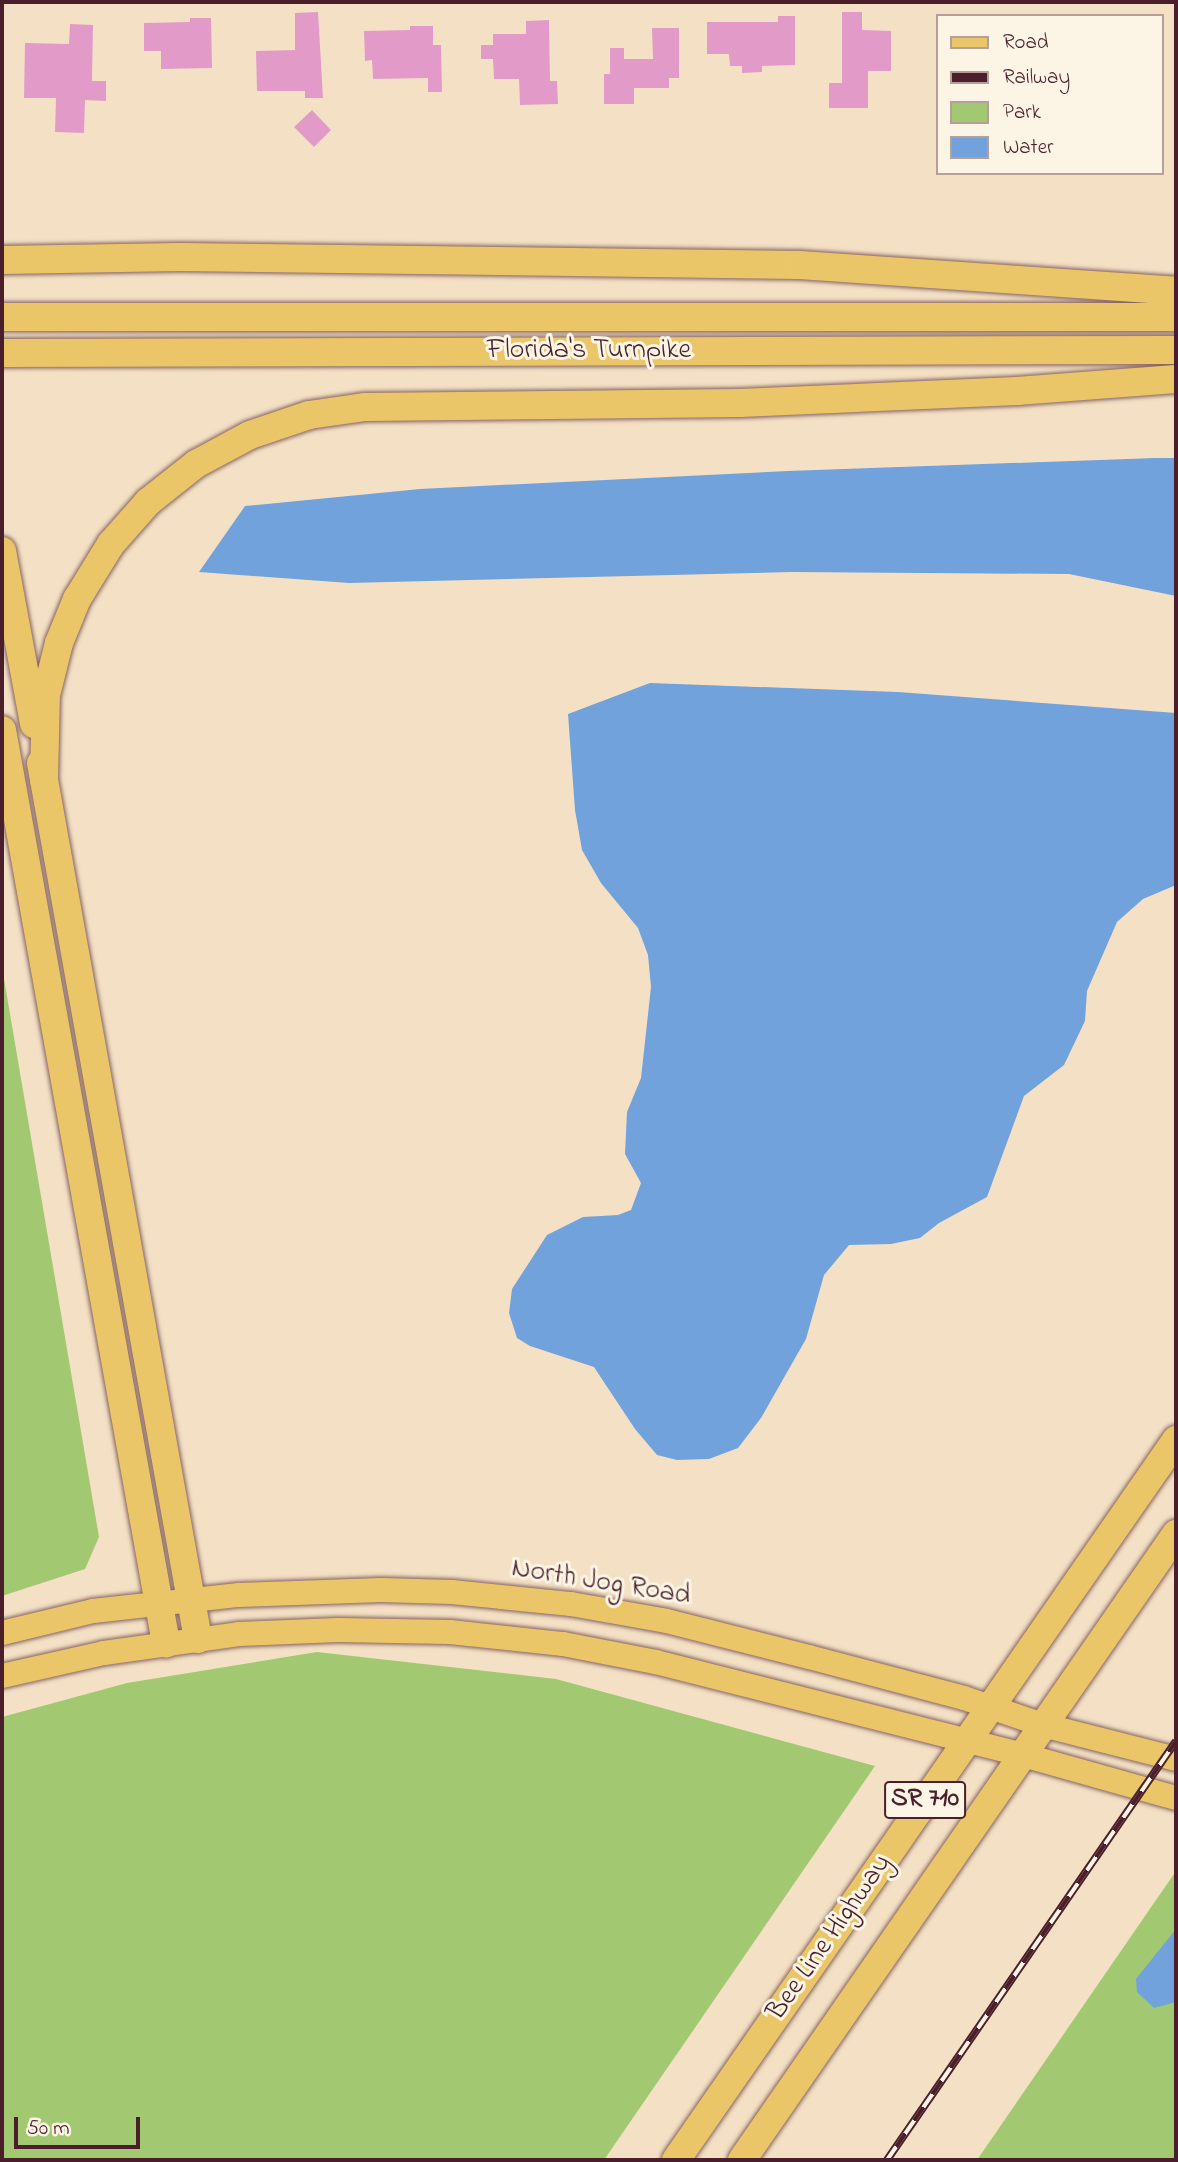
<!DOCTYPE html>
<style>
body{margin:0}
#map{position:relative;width:1178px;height:2162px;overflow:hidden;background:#f4e1c5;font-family:"Indie Flower",sans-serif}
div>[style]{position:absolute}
.green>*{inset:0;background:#a2c872}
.water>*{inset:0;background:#71a2db}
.building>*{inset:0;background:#e29bc8}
.roads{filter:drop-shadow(0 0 2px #866361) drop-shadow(0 0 2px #866361)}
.major>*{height:24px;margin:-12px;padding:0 12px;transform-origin:12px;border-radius:12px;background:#ebc669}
.highway>*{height:28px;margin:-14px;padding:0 14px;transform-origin:14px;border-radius:14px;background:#ebc669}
.rail>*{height:8px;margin-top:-4px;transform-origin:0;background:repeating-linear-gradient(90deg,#fcf5e5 0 16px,#4a1f2b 0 32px);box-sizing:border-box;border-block:2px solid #4a1f2b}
span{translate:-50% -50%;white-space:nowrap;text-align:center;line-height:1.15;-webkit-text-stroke:6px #fcf5e5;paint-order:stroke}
.shield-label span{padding:2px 5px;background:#fcf5e5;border:2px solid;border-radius:5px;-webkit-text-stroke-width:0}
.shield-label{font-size:26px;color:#4a1f2b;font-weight:700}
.street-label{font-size:28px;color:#4a1f2b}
.frame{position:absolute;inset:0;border:4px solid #4a1f2b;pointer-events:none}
.legend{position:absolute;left:936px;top:14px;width:228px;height:161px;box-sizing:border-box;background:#fcf5e5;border:2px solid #b59f9b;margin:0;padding:9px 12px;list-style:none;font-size:21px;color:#4a1f2b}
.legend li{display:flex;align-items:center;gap:14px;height:35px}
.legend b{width:35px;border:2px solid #b59f9b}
.scale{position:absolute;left:14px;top:2117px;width:126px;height:32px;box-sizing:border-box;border:4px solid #4a1f2b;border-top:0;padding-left:9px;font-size:21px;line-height:24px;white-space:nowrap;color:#4a1f2b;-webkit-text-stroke:5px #fcf5e5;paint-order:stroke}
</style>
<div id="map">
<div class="green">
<div style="clip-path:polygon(2px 967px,99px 1537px,85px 1569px,2px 1596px)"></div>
<div style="clip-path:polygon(317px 1652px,556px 1679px,875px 1766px,604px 2160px,2px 2160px,2px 1717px,127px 1683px)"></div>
<div style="clip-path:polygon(1176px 1871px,1176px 2160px,977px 2160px)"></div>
</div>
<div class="water">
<div style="clip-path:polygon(1155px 458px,1176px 458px,1176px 596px,1069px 574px,792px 572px,349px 583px,199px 572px,245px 506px,420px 489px,788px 471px)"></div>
<div style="clip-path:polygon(650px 683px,898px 692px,1176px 713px,1176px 885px,1143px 899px,1117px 922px,1087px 991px,1085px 1021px,1064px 1065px,1024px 1096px,987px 1197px,939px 1223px,920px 1238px,891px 1244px,849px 1245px,824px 1275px,806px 1339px,761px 1418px,738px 1448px,709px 1459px,677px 1460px,657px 1455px,635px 1429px,594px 1367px,530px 1346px,517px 1338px,509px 1313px,512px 1289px,547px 1235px,583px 1217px,618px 1215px,631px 1210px,641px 1183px,625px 1154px,627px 1112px,641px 1078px,651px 987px,648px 955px,638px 928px,601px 883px,582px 850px,575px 810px,568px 714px)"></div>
<div style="clip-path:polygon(1176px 1929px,1176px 2002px,1154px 2008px,1137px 1992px,1136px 1979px)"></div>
</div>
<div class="building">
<div style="clip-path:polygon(318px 12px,323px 98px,305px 98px,305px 91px,257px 91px,256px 51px,295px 50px,295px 13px)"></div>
<div style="clip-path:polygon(842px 12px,862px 12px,862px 30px,891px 31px,891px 71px,868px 71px,868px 108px,829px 108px,829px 83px,842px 83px)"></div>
<div style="clip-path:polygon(778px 16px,795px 16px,795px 65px,762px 66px,762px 72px,742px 73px,742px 66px,730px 66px,729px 54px,707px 54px,707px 22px,778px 22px)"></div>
<div style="clip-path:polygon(190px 18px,211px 18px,212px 68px,161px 69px,161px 51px,144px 51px,144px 23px,190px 22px)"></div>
<div style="clip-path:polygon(549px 20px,550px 81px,557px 81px,558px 104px,520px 105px,519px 79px,494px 79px,493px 59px,481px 59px,481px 45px,493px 45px,493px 34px,526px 34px,526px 21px)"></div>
<div style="clip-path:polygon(70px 24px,93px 25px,92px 81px,106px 81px,106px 101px,85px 100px,84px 133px,55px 132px,56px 98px,24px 98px,25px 43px,69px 44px)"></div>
<div style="clip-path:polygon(410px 26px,433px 26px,433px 45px,441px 45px,442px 92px,428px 92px,428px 78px,373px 79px,372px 60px,365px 61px,364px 31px,410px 30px)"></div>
<div style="clip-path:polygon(652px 28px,679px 28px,679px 78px,669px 78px,669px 88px,634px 88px,634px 104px,604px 104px,604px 74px,610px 74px,610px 48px,624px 48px,624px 59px,653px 59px)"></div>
<div style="clip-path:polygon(312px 110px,331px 130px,314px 147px,294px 127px)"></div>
</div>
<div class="roads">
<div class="major">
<div style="left:2px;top:1633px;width:94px;rotate:-13.6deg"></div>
<div style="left:93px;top:1611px;width:147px;rotate:-6.3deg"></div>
<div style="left:239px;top:1595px;width:142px;rotate:-2deg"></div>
<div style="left:381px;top:1590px;width:71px;rotate:1.6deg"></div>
<div style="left:452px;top:1592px;width:120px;rotate:5.8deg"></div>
<div style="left:571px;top:1604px;width:97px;rotate:10deg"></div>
<div style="left:667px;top:1621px;width:146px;rotate:14.2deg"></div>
<div style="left:809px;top:1657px;width:160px;rotate:14.8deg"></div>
<div style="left:964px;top:1698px;width:83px;rotate:18.9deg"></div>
<div style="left:1043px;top:1725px;width:137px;rotate:14.3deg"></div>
<div style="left:2px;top:1676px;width:105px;rotate:-12.7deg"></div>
<div style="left:104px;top:1653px;width:136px;rotate:-8deg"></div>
<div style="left:239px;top:1634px;width:99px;rotate:-2.3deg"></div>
<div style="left:338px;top:1630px;width:112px;rotate:1deg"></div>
<div style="left:450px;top:1632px;width:114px;rotate:6.1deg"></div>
<div style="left:563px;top:1644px;width:95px;rotate:11deg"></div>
<div style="left:656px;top:1662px;width:379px;rotate:14.2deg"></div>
<div style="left:1023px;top:1755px;width:159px;rotate:15.7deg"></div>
</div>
<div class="highway">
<div style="left:2px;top:260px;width:178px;rotate:-1deg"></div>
<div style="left:180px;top:257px;width:619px;rotate:0.74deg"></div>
<div style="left:799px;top:265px;width:378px;rotate:3.9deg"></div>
<div style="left:2px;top:317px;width:1174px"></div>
<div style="left:2px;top:353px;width:1174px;rotate:-0.15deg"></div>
<div style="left:2px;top:551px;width:176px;rotate:79.5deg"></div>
<div style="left:2px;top:730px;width:928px;rotate:79.82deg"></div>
<div style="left:41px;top:763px;width:890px;rotate:79.84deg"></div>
<div style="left:44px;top:780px;width:85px;rotate:-88.7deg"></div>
<div style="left:46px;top:695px;width:54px;rotate:-76deg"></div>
<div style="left:59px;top:643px;width:48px;rotate:-67.8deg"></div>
<div style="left:77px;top:599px;width:65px;rotate:-58.3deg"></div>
<div style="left:111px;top:544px;width:56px;rotate:-48.6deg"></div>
<div style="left:148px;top:502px;width:61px;rotate:-38.4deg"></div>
<div style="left:196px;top:464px;width:61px;rotate:-28.2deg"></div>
<div style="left:250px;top:435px;width:62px;rotate:-18.7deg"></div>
<div style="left:309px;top:415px;width:57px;rotate:-8.1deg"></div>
<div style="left:365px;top:407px;width:375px;rotate:-0.6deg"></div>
<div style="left:740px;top:403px;width:277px;rotate:-2.5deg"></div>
<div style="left:1017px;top:391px;width:159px;rotate:-4.3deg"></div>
<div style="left:676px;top:2160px;width:877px;rotate:-55.22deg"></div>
<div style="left:742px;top:2160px;width:762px;rotate:-55.27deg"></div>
</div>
</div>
<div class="rail">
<div style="left:887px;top:2160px;width:509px;rotate:-55.4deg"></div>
</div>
<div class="shield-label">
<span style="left:925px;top:1800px">SR 710</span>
</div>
<div class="street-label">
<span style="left:589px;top:351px">Florida's Turnpike</span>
<span style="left:601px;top:1583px;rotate:9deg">North Jog Road</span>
<span style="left:830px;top:1938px;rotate:-55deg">Bee Line Highway</span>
</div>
<div class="frame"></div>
<ul class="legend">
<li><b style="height:9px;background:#ebc669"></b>Road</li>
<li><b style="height:9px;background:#4a1f2b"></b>Railway</li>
<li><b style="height:19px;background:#a2c872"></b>Park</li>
<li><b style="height:19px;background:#71a2db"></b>Water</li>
</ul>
<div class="scale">50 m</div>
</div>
